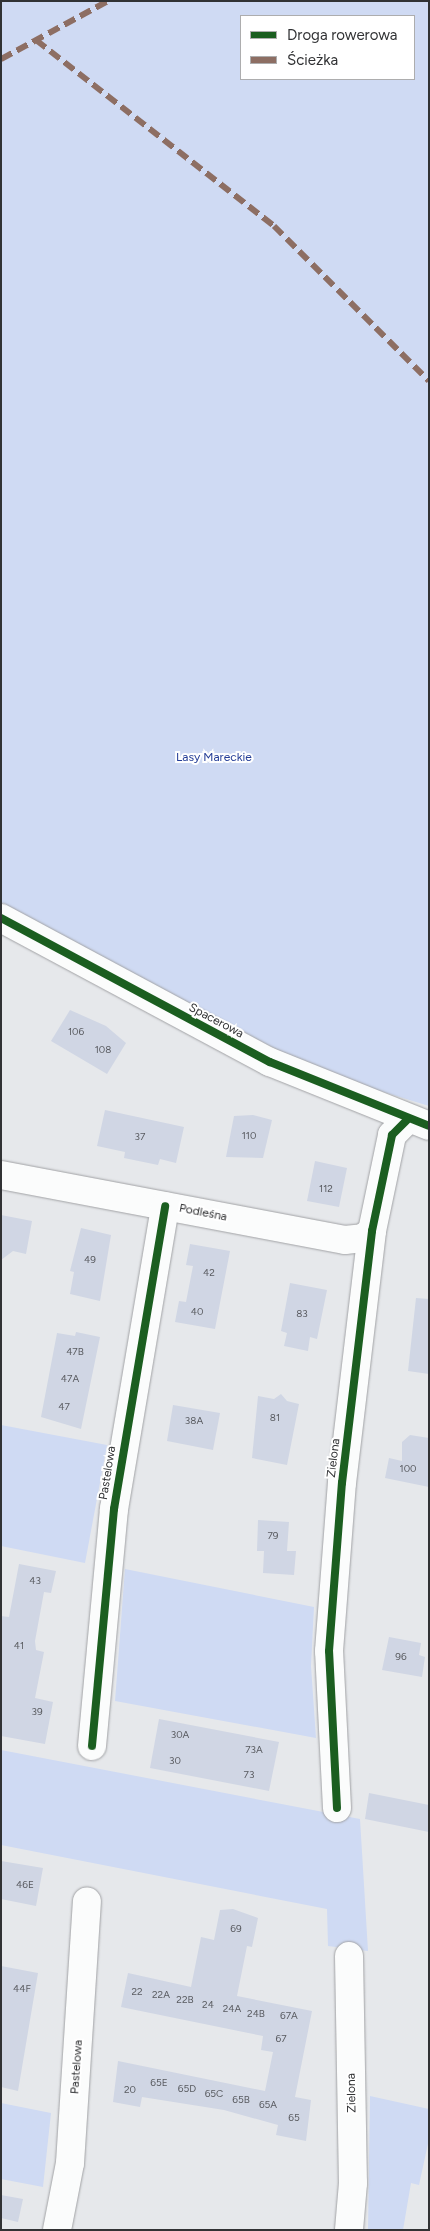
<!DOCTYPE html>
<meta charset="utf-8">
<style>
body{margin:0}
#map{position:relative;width:430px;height:2231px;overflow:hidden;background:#e6e8eb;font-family:Figtree,sans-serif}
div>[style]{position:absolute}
.green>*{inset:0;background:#cfdaf3}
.building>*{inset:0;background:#d0d6e4}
.roads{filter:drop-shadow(0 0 1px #a1a2a5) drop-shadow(0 0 1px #a1a2a5)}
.minor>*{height:28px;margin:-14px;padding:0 14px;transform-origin:14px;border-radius:14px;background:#fbfcfc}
.quiet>*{height:6px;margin-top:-3px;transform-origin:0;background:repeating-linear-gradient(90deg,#8d6e63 0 12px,transparent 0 18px)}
.cycleway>*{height:8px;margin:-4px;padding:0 4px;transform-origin:4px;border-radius:4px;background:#1b5e20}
span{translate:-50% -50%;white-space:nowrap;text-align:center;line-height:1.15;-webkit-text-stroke:4px #fff;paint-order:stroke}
.number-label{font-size:10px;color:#595b60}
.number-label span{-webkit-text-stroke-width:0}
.park-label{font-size:12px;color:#233c96}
.street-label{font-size:12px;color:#313234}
.frame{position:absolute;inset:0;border:2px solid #313234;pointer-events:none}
.legend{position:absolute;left:240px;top:15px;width:175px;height:65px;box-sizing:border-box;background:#fff;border:1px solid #adadae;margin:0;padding:6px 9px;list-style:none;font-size:15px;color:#313234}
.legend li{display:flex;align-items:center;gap:10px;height:25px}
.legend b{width:25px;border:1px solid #adadae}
</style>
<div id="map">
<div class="green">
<div style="clip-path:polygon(evenodd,1px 1px,429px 1px,429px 1106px,325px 1074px,39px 928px,1px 902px,1px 1px,241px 16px,414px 16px,414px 79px,241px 79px,241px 16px)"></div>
<div style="clip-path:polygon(1px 1425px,107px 1445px,85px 1563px,1px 1546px)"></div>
<div style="clip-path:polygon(125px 1569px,314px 1607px,311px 1666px,316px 1738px,115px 1701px)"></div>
<div style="clip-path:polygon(1px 1750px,360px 1819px,368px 1951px,328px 1946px,327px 1909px,1px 1845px)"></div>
<div style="clip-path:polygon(370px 2096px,429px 2109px,429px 2139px,419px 2185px,411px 2183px,403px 2230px,368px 2230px)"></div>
<div style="clip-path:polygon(1px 2103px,51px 2113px,43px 2187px,1px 2179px)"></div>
</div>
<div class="building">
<div style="clip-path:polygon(70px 1010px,106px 1026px,126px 1043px,107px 1074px,51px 1041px)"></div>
<div style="clip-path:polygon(105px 1110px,184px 1127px,176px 1163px,160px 1159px,158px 1165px,124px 1158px,125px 1152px,97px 1146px)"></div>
<div style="clip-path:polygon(253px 1115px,272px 1120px,263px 1158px,226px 1157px,234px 1116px)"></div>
<div style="clip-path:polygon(315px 1161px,347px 1168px,339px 1207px,307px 1201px)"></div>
<div style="clip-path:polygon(1px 1215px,32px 1221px,26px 1254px,13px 1251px,1px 1260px)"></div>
<div style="clip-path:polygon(81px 1228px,111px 1235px,100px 1301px,70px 1294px,74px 1272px,70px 1271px)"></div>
<div style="clip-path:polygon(190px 1244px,230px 1251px,215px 1329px,175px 1322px,179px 1301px,186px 1302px,193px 1266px,186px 1265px)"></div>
<div style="clip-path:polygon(290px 1283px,327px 1290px,317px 1339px,310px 1337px,308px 1351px,284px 1346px,287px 1333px,281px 1331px)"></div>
<div style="clip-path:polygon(416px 1298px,429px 1299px,429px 1374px,408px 1371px)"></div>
<div style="clip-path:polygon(76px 1332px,100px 1337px,81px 1429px,41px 1417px,57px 1333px,75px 1336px)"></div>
<div style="clip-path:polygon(281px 1394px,287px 1401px,299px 1404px,287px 1465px,252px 1458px,258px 1396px,274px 1399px)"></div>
<div style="clip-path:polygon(173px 1405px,220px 1413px,213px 1450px,167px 1441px)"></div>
<div style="clip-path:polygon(410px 1435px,429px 1438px,429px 1487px,385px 1478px,389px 1458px,402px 1461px,402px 1442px)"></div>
<div style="clip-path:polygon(258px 1520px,289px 1522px,287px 1551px,296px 1551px,294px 1575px,263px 1573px,264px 1551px,257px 1551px)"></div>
<div style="clip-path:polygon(19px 1564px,56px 1571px,51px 1593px,44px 1592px,35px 1641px,36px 1650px,44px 1652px,35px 1698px,53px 1702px,45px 1744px,1px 1736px,1px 1616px,9px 1617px)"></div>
<div style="clip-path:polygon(389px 1637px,421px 1643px,419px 1655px,425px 1657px,422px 1677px,382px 1670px)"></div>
<div style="clip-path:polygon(159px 1719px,279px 1742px,269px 1791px,150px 1768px)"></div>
<div style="clip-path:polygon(369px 1793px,429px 1805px,429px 1832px,365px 1819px)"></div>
<div style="clip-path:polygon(1px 1861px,43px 1868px,36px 1906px,1px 1899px)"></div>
<div style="clip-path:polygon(233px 1909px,258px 1918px,252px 1947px,247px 1946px,237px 1996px,312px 2011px,295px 2097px,311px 2100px,306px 2141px,276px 2135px,278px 2125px,224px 2110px,142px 2097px,140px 2107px,113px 2102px,118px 2061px,265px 2091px,273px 2052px,261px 2050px,263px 2036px,121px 2007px,128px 1973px,191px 1987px,201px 1937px,214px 1940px,220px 1910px)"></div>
<div style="clip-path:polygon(1px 1966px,38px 1973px,18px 2091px,1px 2087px)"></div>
<div style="clip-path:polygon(1px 2195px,23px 2199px,18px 2222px,1px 2218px)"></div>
</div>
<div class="roads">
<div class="minor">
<div style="left:1px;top:918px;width:305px;rotate:28.2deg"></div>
<div style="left:270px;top:1062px;width:171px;rotate:21.9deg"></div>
<div style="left:1px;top:1175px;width:350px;rotate:10.7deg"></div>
<div style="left:345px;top:1240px;width:18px;rotate:-6deg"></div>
<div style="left:363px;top:1238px;width:11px;rotate:-38deg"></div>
<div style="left:92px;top:1746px;width:238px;rotate:-84.7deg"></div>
<div style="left:114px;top:1509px;width:307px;rotate:-80.4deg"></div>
<div style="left:337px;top:1808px;width:157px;rotate:-92.9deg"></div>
<div style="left:329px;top:1651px;width:169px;rotate:-85.6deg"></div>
<div style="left:342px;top:1483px;width:254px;rotate:-83.2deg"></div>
<div style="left:372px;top:1231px;width:98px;rotate:-78.2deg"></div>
<div style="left:392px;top:1135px;width:21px;rotate:-45deg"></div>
<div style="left:349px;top:1956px;width:227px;rotate:89deg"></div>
<div style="left:353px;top:2183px;width:47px;rotate:94.9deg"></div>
<div style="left:57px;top:2230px;width:68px;rotate:-79deg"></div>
<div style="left:70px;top:2163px;width:262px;rotate:-86.3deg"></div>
</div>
</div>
<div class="quiet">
<div style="left:36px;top:40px;width:302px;rotate:38deg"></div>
<div style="left:274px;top:226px;width:219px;rotate:45deg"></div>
<div style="left:1px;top:59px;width:122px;rotate:-28.5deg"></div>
</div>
<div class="cycleway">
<div style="left:1px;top:918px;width:305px;rotate:28.2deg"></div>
<div style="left:270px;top:1062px;width:171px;rotate:21.9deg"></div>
<div style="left:92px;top:1746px;width:238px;rotate:-84.7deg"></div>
<div style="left:114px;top:1509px;width:307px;rotate:-80.4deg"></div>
<div style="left:337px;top:1808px;width:157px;rotate:-92.9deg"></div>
<div style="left:329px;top:1651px;width:169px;rotate:-85.6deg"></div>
<div style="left:342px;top:1483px;width:254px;rotate:-83.2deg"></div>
<div style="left:372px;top:1231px;width:98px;rotate:-78.2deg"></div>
<div style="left:392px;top:1135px;width:21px;rotate:-45deg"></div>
</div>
<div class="number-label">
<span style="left:76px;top:1032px">106</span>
<span style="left:103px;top:1050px">108</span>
<span style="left:249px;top:1136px">110</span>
<span style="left:140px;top:1137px">37</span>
<span style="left:326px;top:1189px">112</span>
<span style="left:90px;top:1260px">49</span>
<span style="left:209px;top:1273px">42</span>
<span style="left:197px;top:1312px">40</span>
<span style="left:302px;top:1314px">83</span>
<span style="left:75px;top:1352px">47B</span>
<span style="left:70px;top:1379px">47A</span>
<span style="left:64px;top:1407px">47</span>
<span style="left:275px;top:1418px">81</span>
<span style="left:194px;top:1421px">38A</span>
<span style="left:408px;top:1469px">100</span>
<span style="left:273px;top:1536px">79</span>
<span style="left:35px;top:1581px">43</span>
<span style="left:19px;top:1646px">41</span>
<span style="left:401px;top:1657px">96</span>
<span style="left:37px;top:1712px">39</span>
<span style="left:180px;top:1735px">30A</span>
<span style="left:254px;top:1750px">73A</span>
<span style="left:175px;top:1761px">30</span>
<span style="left:249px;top:1775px">73</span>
<span style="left:25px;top:1885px">46E</span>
<span style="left:236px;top:1929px">69</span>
<span style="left:22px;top:1989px">44F</span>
<span style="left:137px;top:1992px">22</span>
<span style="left:161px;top:1995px">22A</span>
<span style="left:185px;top:2000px">22B</span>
<span style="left:208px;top:2005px">24</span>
<span style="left:232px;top:2009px">24A</span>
<span style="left:256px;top:2014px">24B</span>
<span style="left:289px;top:2016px">67A</span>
<span style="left:281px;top:2039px">67</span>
<span style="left:159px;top:2083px">65E</span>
<span style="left:187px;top:2089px">65D</span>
<span style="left:130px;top:2090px">20</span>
<span style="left:214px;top:2094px">65C</span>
<span style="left:241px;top:2100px">65B</span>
<span style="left:268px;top:2105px">65A</span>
<span style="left:294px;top:2118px">65</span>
</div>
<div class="park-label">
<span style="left:214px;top:758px">Lasy Mareckie</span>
</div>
<div class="street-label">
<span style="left:216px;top:1021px;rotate:28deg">Spacerowa</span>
<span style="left:203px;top:1213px;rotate:11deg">Podleśna</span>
<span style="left:334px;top:1458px;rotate:-83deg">Zielona</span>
<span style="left:108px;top:1473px;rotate:-81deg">Pastelowa</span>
<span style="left:77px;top:2067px;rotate:-86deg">Pastelowa</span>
<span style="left:352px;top:2093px;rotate:-91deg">Zielona</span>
</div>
<div class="frame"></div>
<ul class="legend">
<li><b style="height:6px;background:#1b5e20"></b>Droga rowerowa</li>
<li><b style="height:6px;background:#8d6e63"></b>Ścieżka</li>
</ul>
</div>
